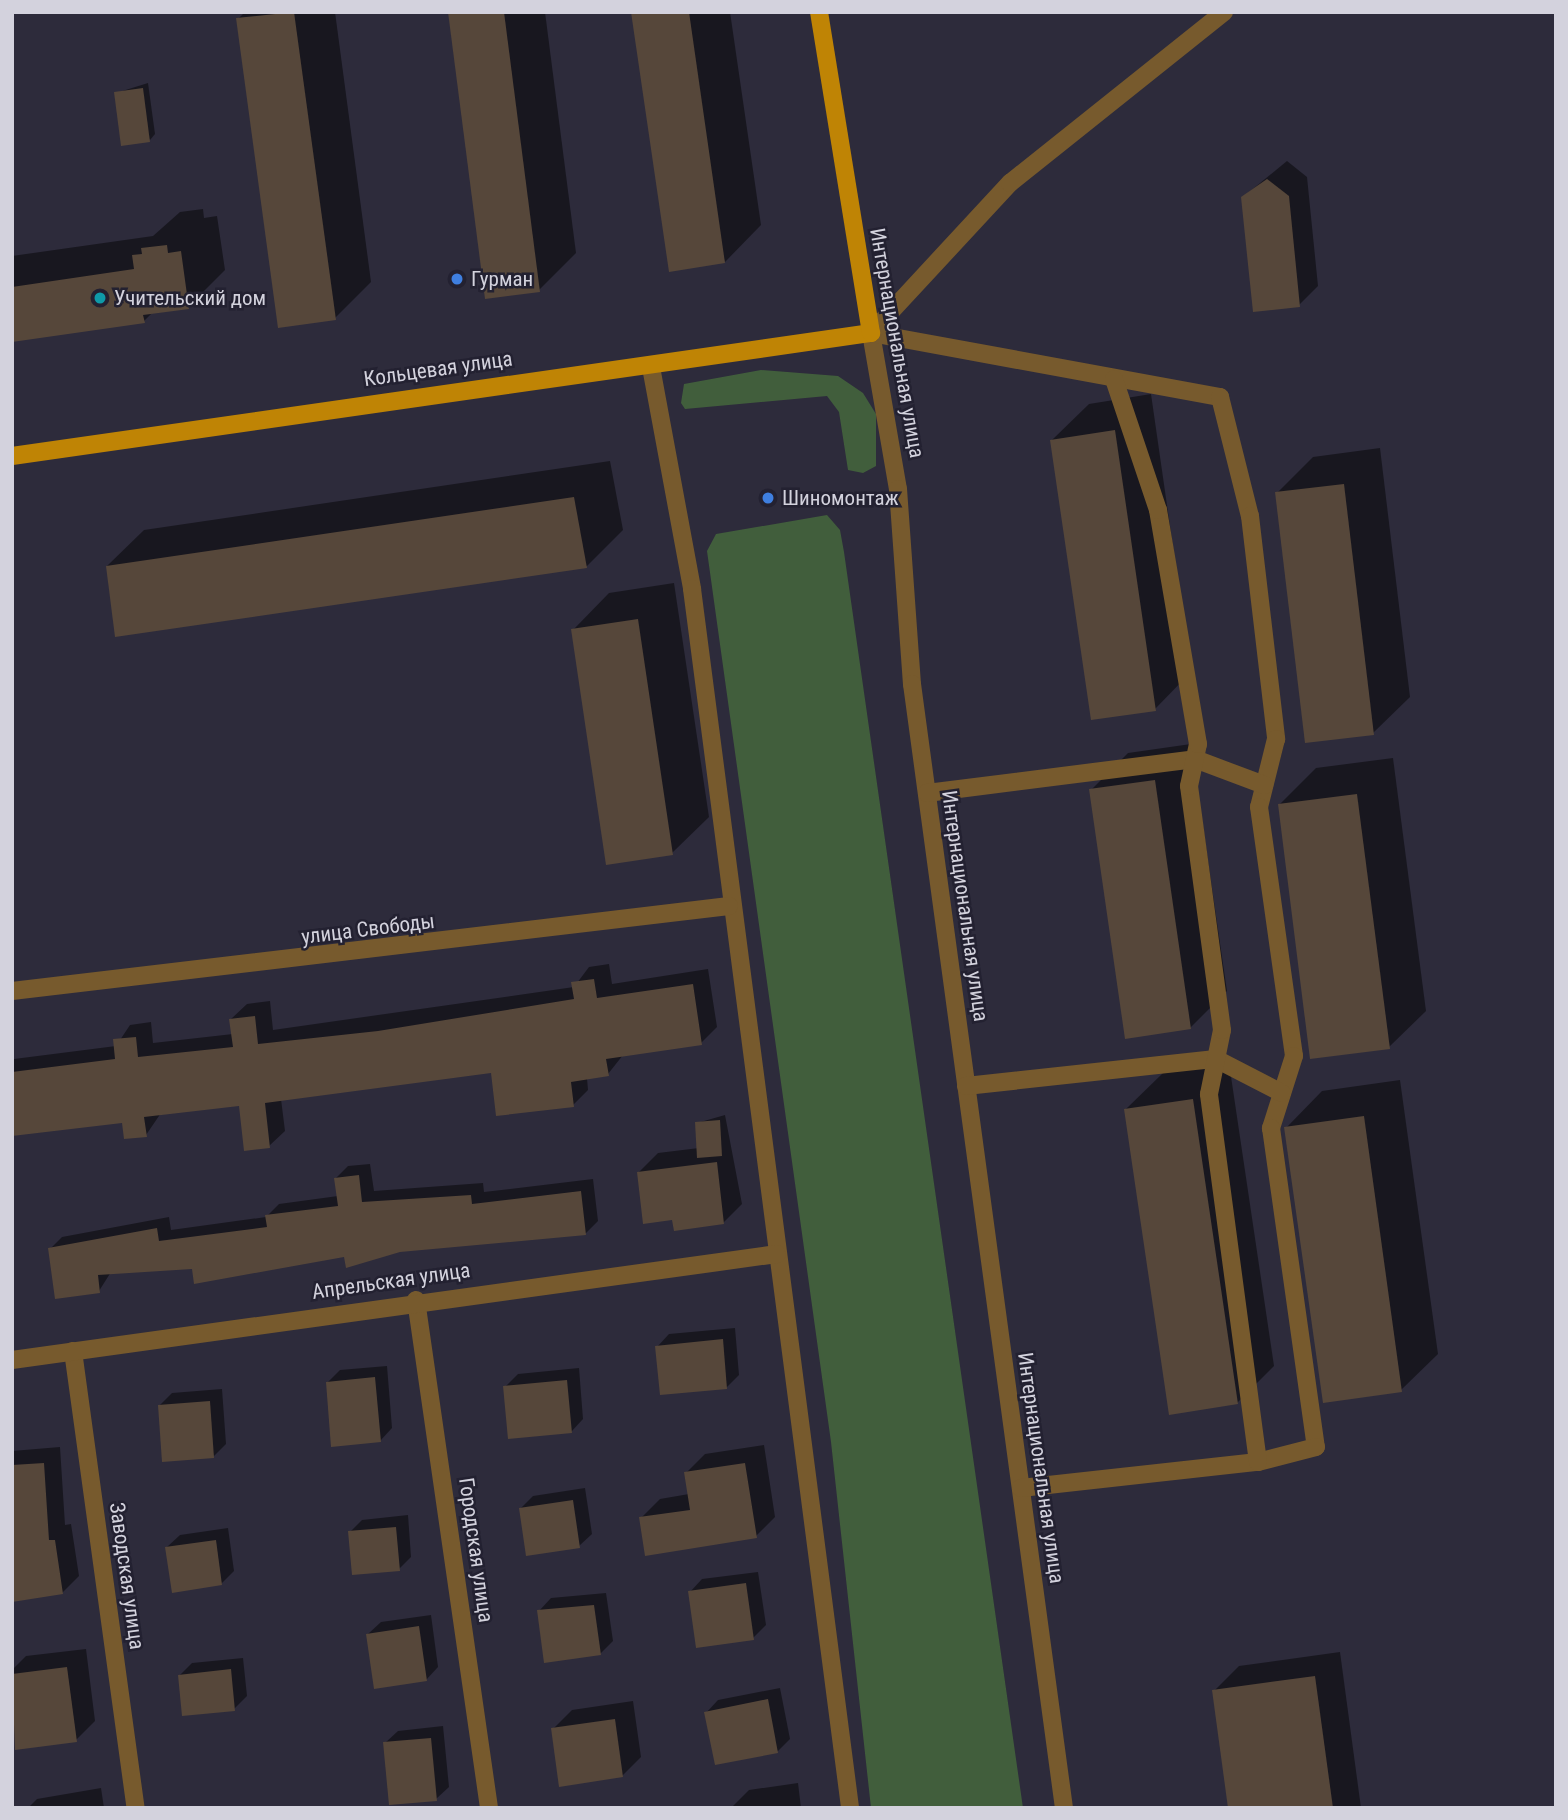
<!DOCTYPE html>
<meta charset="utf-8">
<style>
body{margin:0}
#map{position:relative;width:1568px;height:1820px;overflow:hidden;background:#2d2b3b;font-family:"Roboto Condensed",sans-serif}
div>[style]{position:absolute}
.green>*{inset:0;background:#415e3c}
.shadow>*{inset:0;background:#0007}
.building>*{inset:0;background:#56473a}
.minor>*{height:18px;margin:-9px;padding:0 9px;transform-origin:9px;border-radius:9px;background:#775a2d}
.major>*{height:18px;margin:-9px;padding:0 9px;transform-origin:9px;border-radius:9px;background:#bf8405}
.dots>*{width:19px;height:19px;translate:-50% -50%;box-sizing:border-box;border:4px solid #232131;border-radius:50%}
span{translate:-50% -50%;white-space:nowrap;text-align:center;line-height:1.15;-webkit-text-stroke:5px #232131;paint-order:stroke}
.poi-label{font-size:21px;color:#d3d2dd}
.left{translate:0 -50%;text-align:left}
.street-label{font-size:21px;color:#d3d2dd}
.frame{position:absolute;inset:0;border:14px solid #d3d2dd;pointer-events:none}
</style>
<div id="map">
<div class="green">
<div style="clip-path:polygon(761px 370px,838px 376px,863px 393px,876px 414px,876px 466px,863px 473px,848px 470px,839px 412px,827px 396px,685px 409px,681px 403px,684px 384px)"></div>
<div style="clip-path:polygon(827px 515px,840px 530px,844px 552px,1023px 1808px,871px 1808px,831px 1442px,707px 551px,716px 534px)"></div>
</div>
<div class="shadow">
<div style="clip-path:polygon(245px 12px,335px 12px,371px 282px,335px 318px,238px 19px)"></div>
<div style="clip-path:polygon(450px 12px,545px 12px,576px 253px,539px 290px)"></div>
<div style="clip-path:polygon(633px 12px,730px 12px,761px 225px,725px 262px)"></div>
<div style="clip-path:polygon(148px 83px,155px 134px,150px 140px,116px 93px)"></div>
<div style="clip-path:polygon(1287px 161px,1307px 177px,1318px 286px,1299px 305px,1243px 197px)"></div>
<div style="clip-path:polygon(203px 209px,204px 218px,217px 216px,225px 270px,188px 307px,153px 312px,144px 321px,12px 340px,12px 256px,153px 236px,180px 212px)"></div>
<div style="clip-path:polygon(1151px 394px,1191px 672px,1155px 709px,1052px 440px,1089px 404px)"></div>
<div style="clip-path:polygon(1380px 448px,1410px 697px,1373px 733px,1277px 493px,1313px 457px)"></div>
<div style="clip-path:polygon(610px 461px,623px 530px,587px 566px,107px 566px,144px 530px)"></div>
<div style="clip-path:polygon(674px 583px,709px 817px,672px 853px,573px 630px,609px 593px)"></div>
<div style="clip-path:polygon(1191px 744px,1227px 991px,1190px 1028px,1091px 790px,1128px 753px)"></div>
<div style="clip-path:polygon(1393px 758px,1426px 1011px,1389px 1047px,1279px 805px,1316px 768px)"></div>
<div style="clip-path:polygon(609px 964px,612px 984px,708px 969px,717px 1027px,701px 1043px,623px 1055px,608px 1074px,587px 1078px,588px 1090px,573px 1105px,492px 1071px,281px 1099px,285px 1131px,269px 1146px,241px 1104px,161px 1113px,146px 1135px,124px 1121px,12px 1135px,14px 1059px,116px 1046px,130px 1025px,151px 1022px,153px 1043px,233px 1034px,231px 1019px,247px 1004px,270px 1001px,273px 1030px,574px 987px,589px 967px)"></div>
<div style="clip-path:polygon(1229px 1063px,1274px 1366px,1237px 1403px,1126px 1109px,1163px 1073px)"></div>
<div style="clip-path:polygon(1400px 1080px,1438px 1354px,1401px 1390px,1286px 1128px,1322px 1091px)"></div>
<div style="clip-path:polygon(725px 1115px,742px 1204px,723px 1223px,674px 1218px,639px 1172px,658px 1153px,699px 1148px,697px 1123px)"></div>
<div style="clip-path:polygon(370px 1164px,374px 1191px,483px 1183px,484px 1192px,593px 1179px,598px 1221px,586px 1233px,346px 1255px,195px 1282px,193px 1267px,111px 1272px,99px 1291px,50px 1249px,62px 1237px,169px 1217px,171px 1230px,266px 1217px,279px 1204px,338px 1196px,336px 1178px,348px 1166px)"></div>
<div style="clip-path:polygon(735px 1328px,739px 1375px,727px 1387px,657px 1347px,669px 1334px)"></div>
<div style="clip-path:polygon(387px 1366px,392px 1428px,380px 1441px,328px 1382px,340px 1370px)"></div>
<div style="clip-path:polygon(579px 1368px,583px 1419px,571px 1432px,505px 1387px,518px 1374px)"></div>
<div style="clip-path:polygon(222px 1389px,226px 1444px,214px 1456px,160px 1405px,172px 1393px)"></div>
<div style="clip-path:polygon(764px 1445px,775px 1517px,756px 1536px,641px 1518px,660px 1499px,689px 1494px,686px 1473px,705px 1454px)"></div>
<div style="clip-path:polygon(60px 1447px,65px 1525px,71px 1524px,79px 1576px,62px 1593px,12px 1600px,12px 1451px)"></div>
<div style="clip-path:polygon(585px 1488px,592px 1534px,579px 1546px,521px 1508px,533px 1496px)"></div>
<div style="clip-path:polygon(408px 1515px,411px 1557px,399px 1569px,350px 1532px,362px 1520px)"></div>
<div style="clip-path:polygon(228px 1528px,234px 1571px,221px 1584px,167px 1547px,180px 1535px)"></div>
<div style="clip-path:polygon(758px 1572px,766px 1625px,753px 1638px,690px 1592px,702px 1579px)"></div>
<div style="clip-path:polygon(606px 1593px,613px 1641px,600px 1654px,539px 1611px,551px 1598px)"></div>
<div style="clip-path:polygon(431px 1615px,438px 1667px,426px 1680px,368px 1634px,381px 1622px)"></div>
<div style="clip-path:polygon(86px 1649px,95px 1721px,76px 1740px,16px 1748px,12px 1670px,26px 1656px)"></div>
<div style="clip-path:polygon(1340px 1652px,1361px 1808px,1230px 1808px,1214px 1691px,1239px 1666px)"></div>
<div style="clip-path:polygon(243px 1658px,247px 1696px,234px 1709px,180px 1675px,192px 1663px)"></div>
<div style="clip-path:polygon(780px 1688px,790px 1739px,778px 1751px,706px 1713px,718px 1700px)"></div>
<div style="clip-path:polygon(633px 1701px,641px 1757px,622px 1776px,553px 1729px,572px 1710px)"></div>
<div style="clip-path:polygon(443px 1726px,449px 1787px,436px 1799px,385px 1743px,398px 1731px)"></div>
<div style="clip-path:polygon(798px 1783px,801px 1808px,731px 1808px,749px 1790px)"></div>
<div style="clip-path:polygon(101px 1788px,104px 1808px,28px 1808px,37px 1799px)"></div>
</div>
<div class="building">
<div style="clip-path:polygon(294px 12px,336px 320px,278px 328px,236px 18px)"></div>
<div style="clip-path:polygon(448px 12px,504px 12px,540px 292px,485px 299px)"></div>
<div style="clip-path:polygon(631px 12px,689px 12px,725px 263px,669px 272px)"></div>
<div style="clip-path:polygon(143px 88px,150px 142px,121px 146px,114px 92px)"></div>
<div style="clip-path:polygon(1267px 179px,1289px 196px,1300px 307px,1253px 312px,1241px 197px)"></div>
<div style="clip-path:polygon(167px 245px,168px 253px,181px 251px,189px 309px,143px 315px,145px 323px,12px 342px,12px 287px,134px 269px,132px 255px,142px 254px,141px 248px)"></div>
<div style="clip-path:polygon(1115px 430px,1156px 711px,1091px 720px,1050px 440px)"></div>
<div style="clip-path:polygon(1344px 484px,1374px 735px,1305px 743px,1275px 492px)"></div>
<div style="clip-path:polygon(574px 497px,587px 568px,115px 637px,106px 566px)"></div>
<div style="clip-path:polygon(638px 619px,673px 855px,606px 865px,571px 629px)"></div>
<div style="clip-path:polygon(1155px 780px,1191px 1029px,1125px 1039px,1089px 789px)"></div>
<div style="clip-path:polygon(1357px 794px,1390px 1049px,1310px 1059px,1278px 804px)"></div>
<div style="clip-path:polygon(594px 979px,597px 998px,693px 984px,702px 1045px,606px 1059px,609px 1076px,571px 1082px,574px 1107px,496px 1116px,491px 1073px,265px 1103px,270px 1148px,244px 1151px,239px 1106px,144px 1117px,147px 1137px,124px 1139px,122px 1123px,12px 1136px,12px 1072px,115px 1059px,113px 1039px,136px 1037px,138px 1057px,233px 1047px,229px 1019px,255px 1016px,258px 1044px,378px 1031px,574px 999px,571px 982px)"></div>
<div style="clip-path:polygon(1193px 1099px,1238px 1404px,1169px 1415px,1124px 1109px)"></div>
<div style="clip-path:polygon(1364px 1116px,1402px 1392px,1323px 1403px,1284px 1127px)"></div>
<div style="clip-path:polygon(720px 1120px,722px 1156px,697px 1158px,695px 1122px)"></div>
<div style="clip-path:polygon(717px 1162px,724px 1224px,674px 1231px,672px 1220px,643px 1224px,637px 1172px)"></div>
<div style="clip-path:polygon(359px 1175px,362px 1202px,471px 1195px,472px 1204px,581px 1191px,586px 1235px,400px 1252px,346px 1268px,344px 1257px,194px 1284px,192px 1269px,98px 1275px,100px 1293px,55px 1299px,48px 1248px,157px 1228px,159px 1241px,267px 1227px,265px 1215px,338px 1206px,334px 1178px)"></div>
<div style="clip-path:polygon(723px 1339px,727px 1389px,660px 1395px,655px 1346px)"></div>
<div style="clip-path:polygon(375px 1377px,381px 1442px,331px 1447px,326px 1382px)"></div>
<div style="clip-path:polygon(567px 1380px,572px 1433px,508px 1439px,503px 1386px)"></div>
<div style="clip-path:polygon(210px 1401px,214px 1458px,162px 1462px,158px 1405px)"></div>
<div style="clip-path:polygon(44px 1463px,49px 1540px,55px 1540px,63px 1594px,12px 1602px,12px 1465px)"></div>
<div style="clip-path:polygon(745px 1463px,757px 1538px,645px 1556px,639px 1517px,690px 1510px,684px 1472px)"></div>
<div style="clip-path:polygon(573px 1500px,580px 1548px,526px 1556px,519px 1508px)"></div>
<div style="clip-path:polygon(396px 1527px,400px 1571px,352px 1575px,348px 1531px)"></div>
<div style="clip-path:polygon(216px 1540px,222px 1585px,172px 1593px,165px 1547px)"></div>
<div style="clip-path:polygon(746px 1583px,754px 1640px,696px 1648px,688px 1591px)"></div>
<div style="clip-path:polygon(594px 1605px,601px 1655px,544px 1663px,537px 1610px)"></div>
<div style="clip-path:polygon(419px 1626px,427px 1681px,374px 1689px,366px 1634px)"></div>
<div style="clip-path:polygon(67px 1667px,77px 1742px,15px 1750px,12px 1674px)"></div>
<div style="clip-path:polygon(231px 1669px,235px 1711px,182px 1716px,178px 1675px)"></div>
<div style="clip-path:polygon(1315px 1676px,1333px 1808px,1228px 1808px,1212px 1690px)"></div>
<div style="clip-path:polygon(768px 1699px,778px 1753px,715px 1765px,704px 1712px)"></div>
<div style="clip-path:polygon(615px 1719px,623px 1777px,559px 1787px,551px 1728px)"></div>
<div style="clip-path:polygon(431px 1738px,437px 1801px,389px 1805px,383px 1742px)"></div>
</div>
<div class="minor">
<div style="left:871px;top:333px;width:158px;rotate:80.2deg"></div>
<div style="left:898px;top:489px;width:196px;rotate:85.9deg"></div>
<div style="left:912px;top:684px;width:1134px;rotate:82.3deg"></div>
<div style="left:871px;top:333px;width:355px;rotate:10.4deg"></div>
<div style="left:1220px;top:397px;width:123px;rotate:75.9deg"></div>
<div style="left:1250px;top:516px;width:225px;rotate:83.3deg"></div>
<div style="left:1276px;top:739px;width:70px;rotate:104deg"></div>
<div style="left:1259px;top:807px;width:251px;rotate:82deg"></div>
<div style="left:1294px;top:1056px;width:76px;rotate:107.7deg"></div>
<div style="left:1271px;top:1128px;width:322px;rotate:82deg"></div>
<div style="left:1316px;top:1447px;width:60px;rotate:165.5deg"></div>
<div style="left:871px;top:333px;width:205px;rotate:-47.2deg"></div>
<div style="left:1010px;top:183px;width:274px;rotate:-38.6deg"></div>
<div style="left:651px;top:367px;width:226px;rotate:79.5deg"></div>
<div style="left:692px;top:589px;width:1229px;rotate:82.61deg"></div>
<div style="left:927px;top:793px;width:270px;rotate:-7.2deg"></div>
<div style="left:1195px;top:759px;width:74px;rotate:20.6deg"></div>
<div style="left:12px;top:991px;width:722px;rotate:-6.76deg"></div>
<div style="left:966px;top:1086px;width:251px;rotate:-6.2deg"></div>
<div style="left:1216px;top:1059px;width:74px;rotate:27.3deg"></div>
<div style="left:416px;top:1300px;width:513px;rotate:81.82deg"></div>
<div style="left:73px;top:1351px;width:461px;rotate:82.2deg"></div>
<div style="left:12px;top:1360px;width:772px;rotate:-7.89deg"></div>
<div style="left:1021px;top:1488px;width:238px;rotate:-6.3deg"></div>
<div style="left:1258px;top:1462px;width:371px;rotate:-97.6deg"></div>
<div style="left:1209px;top:1094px;width:65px;rotate:-78.5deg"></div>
<div style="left:1222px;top:1030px;width:246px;rotate:-97.7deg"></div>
<div style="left:1189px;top:786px;width:43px;rotate:-77.9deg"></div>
<div style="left:1198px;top:744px;width:237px;rotate:-99.7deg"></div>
<div style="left:1158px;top:510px;width:138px;rotate:-108.6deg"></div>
</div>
<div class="major">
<div style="left:12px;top:456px;width:868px;rotate:-8.15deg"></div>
<div style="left:871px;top:333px;width:325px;rotate:-99.2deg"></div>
</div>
<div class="dots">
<div style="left:457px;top:279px;background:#3f7fe0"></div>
<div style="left:100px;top:298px;background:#0f9aa8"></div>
<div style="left:768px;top:498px;background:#3f7fe0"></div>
</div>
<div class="poi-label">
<span class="left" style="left:471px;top:279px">Гурман</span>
<span class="left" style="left:114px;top:298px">Учительский дом</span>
<span class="left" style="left:782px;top:498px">Шиномонтаж</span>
</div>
<div class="street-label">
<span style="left:897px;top:343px;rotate:80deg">Интернациональная улица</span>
<span style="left:438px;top:369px;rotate:-8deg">Кольцевая улица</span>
<span style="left:965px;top:906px;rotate:82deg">Интернациональная улица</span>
<span style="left:368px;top:929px;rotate:-7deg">улица Свободы</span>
<span style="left:391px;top:1281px;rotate:-8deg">Апрельская улица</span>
<span style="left:1041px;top:1468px;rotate:82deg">Интернациональная улица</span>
<span style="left:476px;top:1550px;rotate:82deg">Городская улица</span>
<span style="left:127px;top:1576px;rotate:82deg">Заводская улица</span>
</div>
<div class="frame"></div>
</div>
